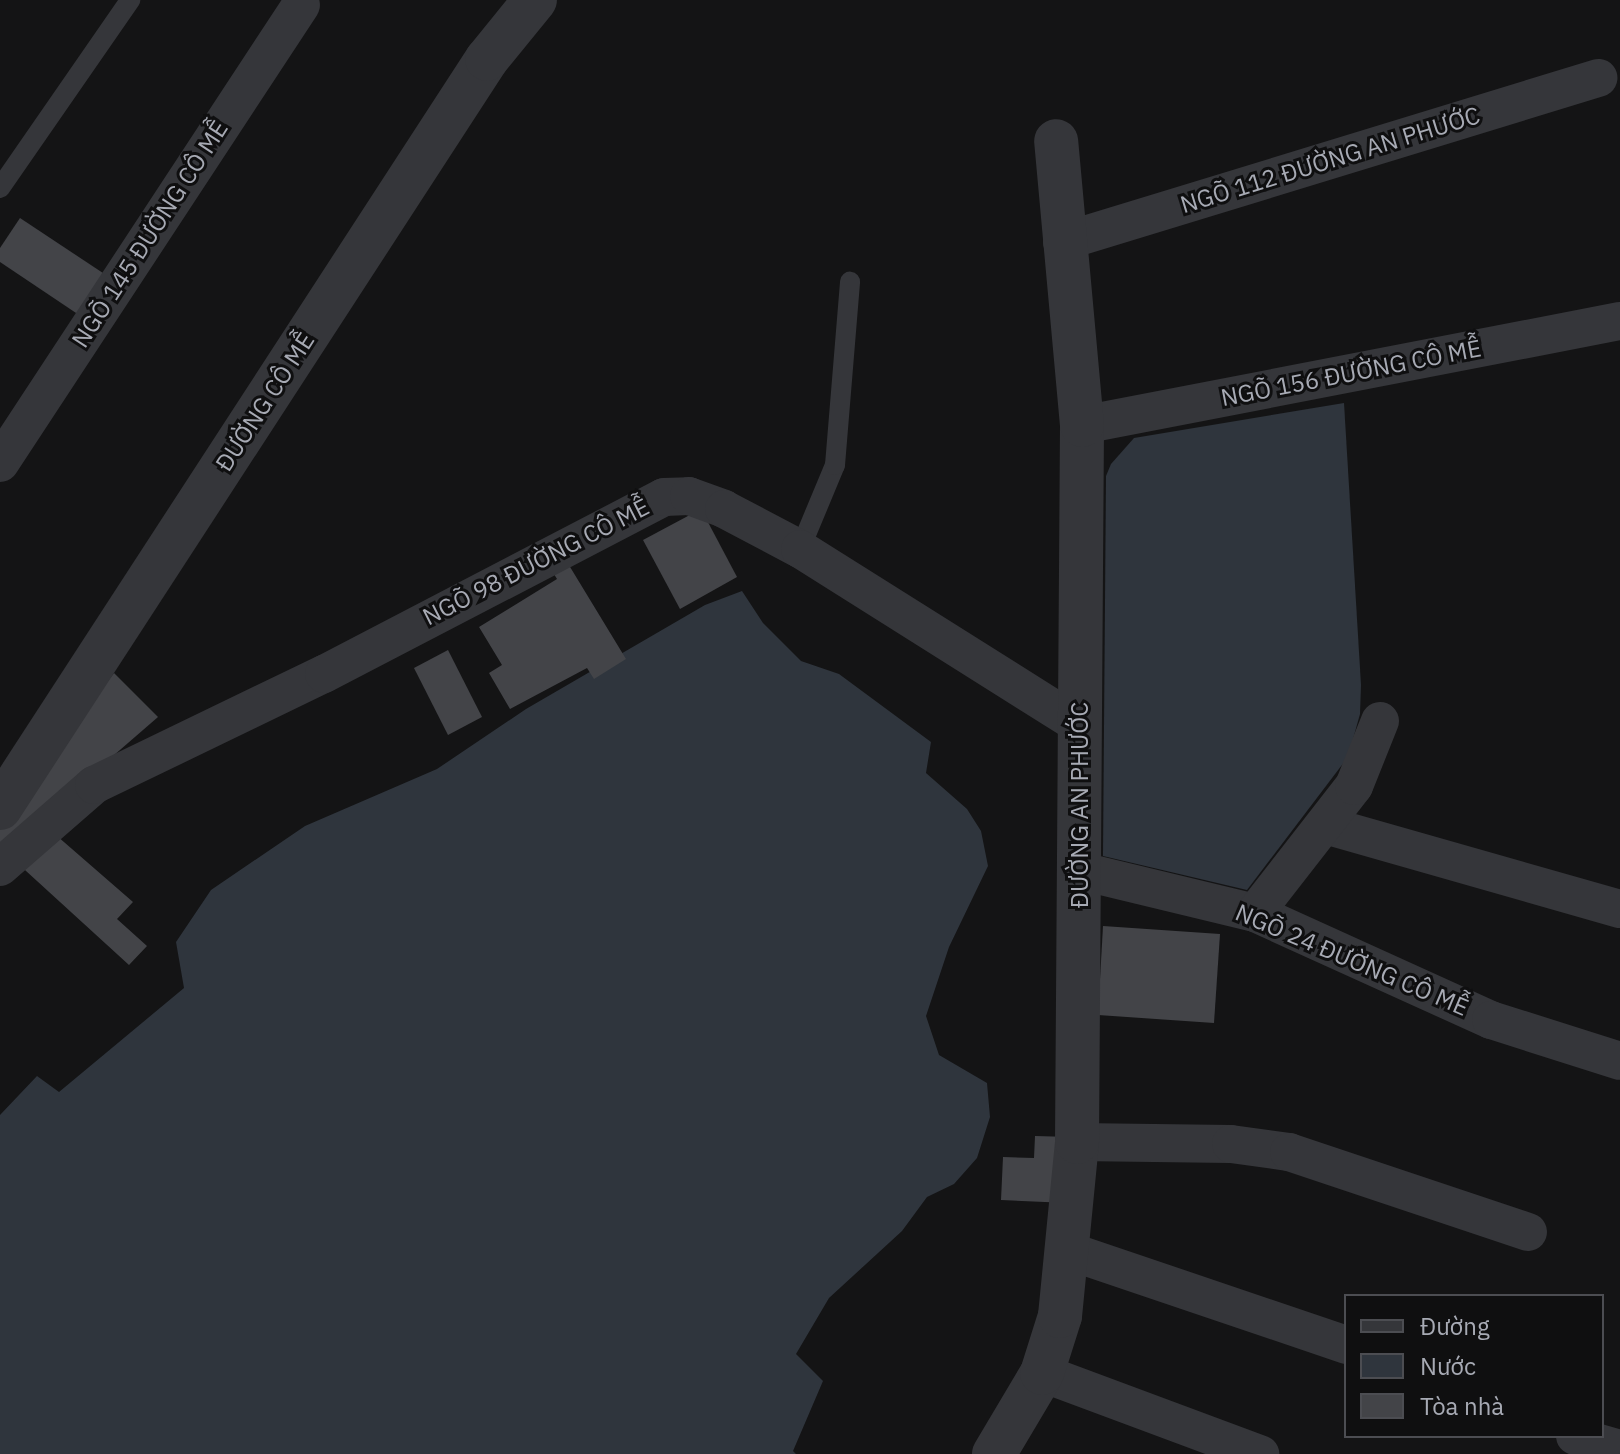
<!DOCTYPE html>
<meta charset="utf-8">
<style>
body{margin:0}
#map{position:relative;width:1620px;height:1454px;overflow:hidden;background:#141415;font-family:"IBM Plex Sans",sans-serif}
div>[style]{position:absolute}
.water>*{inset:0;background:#2f353d}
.building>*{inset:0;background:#434448}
.service>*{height:20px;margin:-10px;padding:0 10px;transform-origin:10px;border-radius:10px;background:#35363a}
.minor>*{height:38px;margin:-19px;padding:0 19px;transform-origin:19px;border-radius:19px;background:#35363a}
.tertiary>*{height:44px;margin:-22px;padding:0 22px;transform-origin:22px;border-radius:22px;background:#35363a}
span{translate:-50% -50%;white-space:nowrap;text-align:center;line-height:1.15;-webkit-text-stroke:6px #0f0f10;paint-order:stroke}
.street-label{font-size:24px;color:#a7aab4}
.legend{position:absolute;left:1344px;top:1294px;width:260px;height:144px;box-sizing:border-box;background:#0f0f10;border:2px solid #4c4d52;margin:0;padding:10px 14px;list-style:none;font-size:24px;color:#a7aab4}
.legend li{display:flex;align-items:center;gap:16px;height:40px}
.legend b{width:40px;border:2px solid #4c4d52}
</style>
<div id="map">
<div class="water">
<div style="clip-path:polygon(1344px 403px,1361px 685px,1360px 714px,1348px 757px,1247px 890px,1103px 856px,1106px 476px,1111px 464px,1134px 438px)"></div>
<div style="clip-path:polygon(742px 591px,763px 623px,801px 661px,839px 674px,931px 742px,926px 773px,967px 809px,981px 831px,988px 866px,949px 947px,926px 1016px,939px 1055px,987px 1083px,990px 1117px,977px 1158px,954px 1184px,927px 1197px,902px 1231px,829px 1298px,796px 1354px,823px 1381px,793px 1451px,796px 1454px,0 1454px,0 1115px,37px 1076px,59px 1092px,184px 988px,176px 942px,211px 890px,305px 826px,437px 769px,526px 709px,705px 605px)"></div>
</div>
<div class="building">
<div style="clip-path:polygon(20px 218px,112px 279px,85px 319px,0 262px,0 248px)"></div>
<div style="clip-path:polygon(701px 509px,737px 577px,680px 609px,643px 540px)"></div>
<div style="clip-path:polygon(564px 557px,626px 659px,594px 679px,587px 668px,510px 709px,489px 673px,502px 665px,479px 627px,557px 579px,549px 566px)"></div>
<div style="clip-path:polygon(448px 650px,482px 717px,448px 735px,414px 668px)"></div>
<div style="clip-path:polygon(114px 673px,158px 717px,0 854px,0 817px)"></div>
<div style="clip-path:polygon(49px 829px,133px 902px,117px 919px,147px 946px,129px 965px,14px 860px)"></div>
<div style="clip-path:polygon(1103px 926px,1220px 934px,1214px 1023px,1098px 1015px)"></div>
<div style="clip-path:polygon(1035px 1136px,1071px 1137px,1068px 1203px,1001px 1200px,1003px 1157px,1034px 1158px)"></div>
</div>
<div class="service">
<div style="left:0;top:188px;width:229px;rotate:-55.3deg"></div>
<div style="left:800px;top:549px;width:91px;rotate:-67.4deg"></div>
<div style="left:835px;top:465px;width:184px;rotate:-85.3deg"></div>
</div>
<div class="minor">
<div style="left:1062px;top:242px;width:561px;rotate:-17.01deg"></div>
<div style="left:1082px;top:425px;width:548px;rotate:-10.94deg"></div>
<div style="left:0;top:463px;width:548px;rotate:-56.69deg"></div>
<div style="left:1325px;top:825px;width:307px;rotate:15.9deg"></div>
<div style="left:0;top:867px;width:125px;rotate:-41.1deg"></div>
<div style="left:94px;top:785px;width:255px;rotate:-25.8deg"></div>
<div style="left:324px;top:674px;width:383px;rotate:-27.5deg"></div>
<div style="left:664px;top:497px;width:25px;rotate:-2deg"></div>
<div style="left:689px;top:496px;width:37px;rotate:20deg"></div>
<div style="left:724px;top:509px;width:86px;rotate:27.8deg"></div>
<div style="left:800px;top:549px;width:328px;rotate:32.2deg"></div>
<div style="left:1081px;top:871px;width:179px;rotate:13.6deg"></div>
<div style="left:1255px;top:913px;width:259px;rotate:24.4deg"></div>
<div style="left:1491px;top:1020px;width:135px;rotate:17.6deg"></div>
<div style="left:1255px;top:913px;width:161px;rotate:-52.1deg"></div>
<div style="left:1354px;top:786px;width:70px;rotate:-68.2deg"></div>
<div style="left:1077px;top:1142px;width:154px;rotate:0.7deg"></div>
<div style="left:1231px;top:1144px;width:59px;rotate:7.9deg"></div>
<div style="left:1289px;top:1152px;width:252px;rotate:18.5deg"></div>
<div style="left:1069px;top:1251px;width:293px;rotate:18.7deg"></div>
<div style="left:1042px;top:1373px;width:233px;rotate:20.4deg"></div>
<div style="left:1575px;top:1436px;width:47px;rotate:16.1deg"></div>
</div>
<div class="tertiary">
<div style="left:0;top:808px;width:893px;rotate:-56.97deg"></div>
<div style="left:487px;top:59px;width:76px;rotate:-50.9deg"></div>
<div style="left:994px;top:1454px;width:94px;rotate:-59.3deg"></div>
<div style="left:1042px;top:1373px;width:60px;rotate:-72.5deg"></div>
<div style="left:1060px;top:1316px;width:175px;rotate:-84.4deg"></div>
<div style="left:1077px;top:1142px;width:717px;rotate:-89.6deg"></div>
<div style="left:1082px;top:425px;width:285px;rotate:-95.2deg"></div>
</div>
<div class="street-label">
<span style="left:1330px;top:160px;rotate:-17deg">NGÕ 112 ĐƯỜNG AN PHƯỚC</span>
<span style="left:150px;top:234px;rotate:-57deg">NGÕ 145 ĐƯỜNG CÔ MỄ</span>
<span style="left:1351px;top:373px;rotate:-11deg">NGÕ 156 ĐƯỜNG CÔ MỄ</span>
<span style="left:265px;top:402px;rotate:-57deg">ĐƯỜNG CÔ MỄ</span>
<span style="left:536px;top:562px;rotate:-27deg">NGÕ 98 ĐƯỜNG CÔ MỄ</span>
<span style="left:1080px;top:805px;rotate:-90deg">ĐƯỜNG AN PHƯỚC</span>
<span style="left:1352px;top:960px;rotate:23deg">NGÕ 24 ĐƯỜNG CÔ MỄ</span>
</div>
<ul class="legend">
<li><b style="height:10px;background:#35363a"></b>Đường</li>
<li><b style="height:22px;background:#2f353d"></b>Nước</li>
<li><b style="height:22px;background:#434448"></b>Tòa nhà</li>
</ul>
</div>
